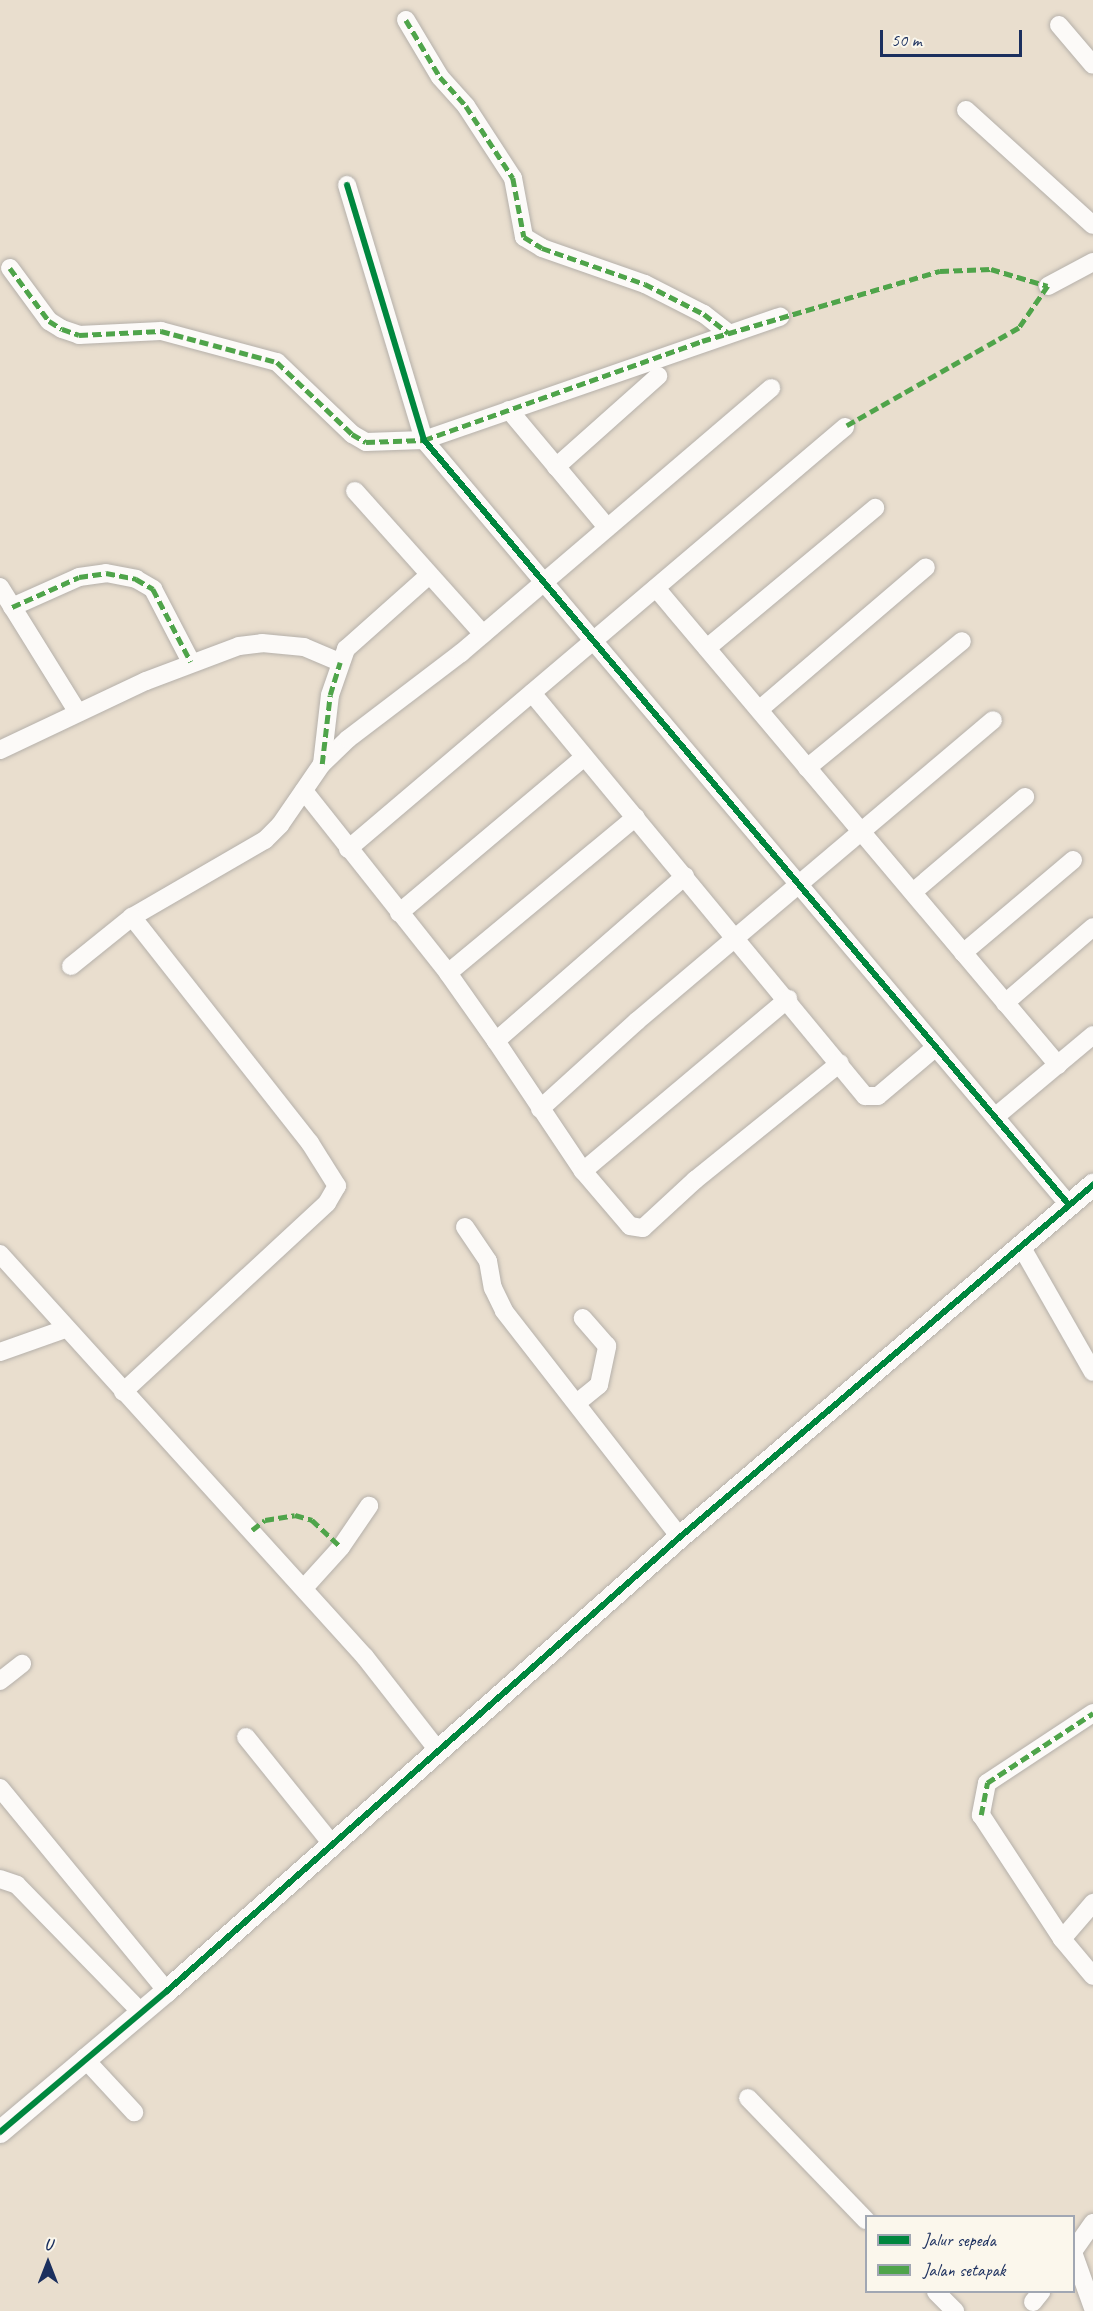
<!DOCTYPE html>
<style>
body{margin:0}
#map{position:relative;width:1093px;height:2311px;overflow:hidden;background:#e9dece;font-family:Caveat,sans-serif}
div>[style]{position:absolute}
.roads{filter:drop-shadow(0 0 2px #b5b0aa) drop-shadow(0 0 2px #b5b0aa)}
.minor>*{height:18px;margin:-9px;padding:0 9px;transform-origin:9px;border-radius:9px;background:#fcfaf8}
.tertiary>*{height:22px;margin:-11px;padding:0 11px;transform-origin:11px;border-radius:11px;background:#fcfaf8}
.quiet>*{height:4.5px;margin-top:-2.25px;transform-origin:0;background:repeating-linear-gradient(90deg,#4fa44a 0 9px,transparent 0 13.5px)}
.cycleway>*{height:6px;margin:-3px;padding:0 3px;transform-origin:3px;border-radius:3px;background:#00873e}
span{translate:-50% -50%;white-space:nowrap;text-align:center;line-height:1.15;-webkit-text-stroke:4.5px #fbf7ec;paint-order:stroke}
.legend{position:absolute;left:865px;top:2215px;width:210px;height:78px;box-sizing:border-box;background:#fbf7ec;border:2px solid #a1a7b3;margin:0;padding:8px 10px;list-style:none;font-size:18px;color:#1b2f5e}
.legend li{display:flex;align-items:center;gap:12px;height:30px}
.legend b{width:30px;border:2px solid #a1a7b3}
.north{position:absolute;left:18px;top:2233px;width:60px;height:60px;-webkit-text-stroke:4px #fbf7ec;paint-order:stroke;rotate:0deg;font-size:16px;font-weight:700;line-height:24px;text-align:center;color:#1b2f5e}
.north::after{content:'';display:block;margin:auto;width:21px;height:27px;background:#1b2f5e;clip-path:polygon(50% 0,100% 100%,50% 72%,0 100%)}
.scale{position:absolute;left:880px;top:30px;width:142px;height:27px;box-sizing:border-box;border:3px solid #1b2f5e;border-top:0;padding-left:8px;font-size:18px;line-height:21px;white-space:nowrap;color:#1b2f5e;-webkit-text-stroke:4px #fbf7ec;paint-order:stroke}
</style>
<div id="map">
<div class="roads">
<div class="minor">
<div style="left:406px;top:20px;width:66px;rotate:59.2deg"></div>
<div style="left:440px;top:77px;width:39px;rotate:48deg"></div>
<div style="left:466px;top:106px;width:86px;rotate:56.9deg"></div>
<div style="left:513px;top:178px;width:60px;rotate:79.4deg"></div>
<div style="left:524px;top:237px;width:21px;rotate:31deg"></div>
<div style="left:542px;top:248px;width:109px;rotate:19.3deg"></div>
<div style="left:645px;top:284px;width:66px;rotate:27deg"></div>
<div style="left:704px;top:314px;width:31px;rotate:38deg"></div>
<div style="left:1059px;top:25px;width:52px;rotate:49.6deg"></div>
<div style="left:966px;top:110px;width:171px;rotate:42.2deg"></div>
<div style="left:347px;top:185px;width:266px;rotate:73.2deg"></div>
<div style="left:424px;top:440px;width:1001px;rotate:49.86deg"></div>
<div style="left:10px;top:268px;width:66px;rotate:53.7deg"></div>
<div style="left:49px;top:321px;width:15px;rotate:32deg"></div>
<div style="left:62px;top:329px;width:18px;rotate:19deg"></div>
<div style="left:79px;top:335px;width:82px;rotate:-2.8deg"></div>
<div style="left:161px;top:331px;width:120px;rotate:15deg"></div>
<div style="left:277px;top:362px;width:104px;rotate:43.8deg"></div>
<div style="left:352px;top:434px;width:16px;rotate:30deg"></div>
<div style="left:366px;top:442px;width:58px;rotate:-2deg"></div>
<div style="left:424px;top:440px;width:377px;rotate:-19.1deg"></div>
<div style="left:1048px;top:286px;width:51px;rotate:-28.1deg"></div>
<div style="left:509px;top:410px;width:153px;rotate:50.1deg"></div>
<div style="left:556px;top:467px;width:137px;rotate:-41.7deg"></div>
<div style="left:355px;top:491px;width:192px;rotate:48.2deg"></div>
<div style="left:0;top:587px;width:146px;rotate:58.2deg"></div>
<div style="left:656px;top:588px;width:624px;rotate:49.88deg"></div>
<div style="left:12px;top:607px;width:73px;rotate:-24.1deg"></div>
<div style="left:79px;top:577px;width:27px;rotate:-8deg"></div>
<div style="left:106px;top:573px;width:31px;rotate:11deg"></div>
<div style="left:136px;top:579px;width:20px;rotate:30deg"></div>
<div style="left:153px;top:589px;width:82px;rotate:62.5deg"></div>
<div style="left:707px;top:648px;width:219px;rotate:-39.8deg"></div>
<div style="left:532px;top:693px;width:523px;rotate:50.43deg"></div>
<div style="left:865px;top:1096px;width:13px"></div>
<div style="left:878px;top:1096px;width:76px;rotate:-40.2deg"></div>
<div style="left:760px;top:709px;width:218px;rotate:-40.5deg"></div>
<div style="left:0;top:750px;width:161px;rotate:-25.3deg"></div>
<div style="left:146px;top:681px;width:99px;rotate:-20.6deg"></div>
<div style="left:239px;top:646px;width:23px;rotate:-7deg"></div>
<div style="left:262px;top:643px;width:42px;rotate:5.4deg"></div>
<div style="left:304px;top:647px;width:39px;rotate:23deg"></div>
<div style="left:322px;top:764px;width:69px;rotate:-83.4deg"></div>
<div style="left:330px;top:695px;width:49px;rotate:-70.8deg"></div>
<div style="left:346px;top:649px;width:111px;rotate:-41.7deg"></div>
<div style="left:807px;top:768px;width:200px;rotate:-39.3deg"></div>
<div style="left:304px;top:791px;width:232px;rotate:51.6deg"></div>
<div style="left:448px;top:973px;width:83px;rotate:54.8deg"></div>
<div style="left:348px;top:849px;width:652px;rotate:-40.33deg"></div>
<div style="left:685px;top:876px;width:251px;rotate:138.9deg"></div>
<div style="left:496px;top:1041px;width:156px;rotate:56.2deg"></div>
<div style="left:583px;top:1171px;width:72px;rotate:49.5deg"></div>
<div style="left:630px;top:1226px;width:13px;rotate:9deg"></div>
<div style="left:643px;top:1228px;width:71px;rotate:-42.7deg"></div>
<div style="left:695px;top:1180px;width:186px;rotate:-38.9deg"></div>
<div style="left:913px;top:892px;width:147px;rotate:-40.3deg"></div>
<div style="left:399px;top:913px;width:242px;rotate:-40.1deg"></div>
<div style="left:963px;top:953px;width:144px;rotate:-40.2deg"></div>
<div style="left:71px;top:966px;width:78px;rotate:-38.8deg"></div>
<div style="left:132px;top:917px;width:154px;rotate:-30.1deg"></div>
<div style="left:265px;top:840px;width:21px;rotate:-45deg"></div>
<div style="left:280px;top:825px;width:74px;rotate:-55.5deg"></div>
<div style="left:322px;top:764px;width:36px;rotate:-44deg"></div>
<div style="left:348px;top:739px;width:142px;rotate:-37.3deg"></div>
<div style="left:461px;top:653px;width:408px;rotate:-40.5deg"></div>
<div style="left:448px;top:973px;width:244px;rotate:-39.7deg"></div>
<div style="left:1005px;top:1003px;width:116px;rotate:-40.8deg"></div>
<div style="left:540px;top:1109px;width:131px;rotate:-42.2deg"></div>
<div style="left:637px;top:1021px;width:466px;rotate:-40.2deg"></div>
<div style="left:995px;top:1117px;width:128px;rotate:-39.9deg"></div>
<div style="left:583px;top:1171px;width:268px;rotate:-40deg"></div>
<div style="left:465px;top:1227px;width:41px;rotate:55.9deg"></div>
<div style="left:488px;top:1261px;width:27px;rotate:80deg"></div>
<div style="left:493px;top:1288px;width:25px;rotate:64deg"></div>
<div style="left:504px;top:1311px;width:286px;rotate:52.1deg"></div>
<div style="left:1021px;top:1246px;width:145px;rotate:60.3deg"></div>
<div style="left:0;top:1254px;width:544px;rotate:47.83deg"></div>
<div style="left:365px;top:1657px;width:117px;rotate:52deg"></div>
<div style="left:0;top:1352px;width:69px;rotate:-19.5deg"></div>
<div style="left:123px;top:1392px;width:278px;rotate:-42.8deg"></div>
<div style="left:327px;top:1203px;width:20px;rotate:-60deg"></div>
<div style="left:337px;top:1186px;width:51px;rotate:-122.1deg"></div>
<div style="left:310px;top:1143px;width:288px;rotate:-128.2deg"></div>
<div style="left:578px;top:1402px;width:27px;rotate:-39deg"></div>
<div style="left:599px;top:1385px;width:40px;rotate:-78deg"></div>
<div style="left:607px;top:1346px;width:37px;rotate:-131deg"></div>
<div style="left:304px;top:1588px;width:55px;rotate:-47.9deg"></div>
<div style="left:341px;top:1547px;width:50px;rotate:-55.7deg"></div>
<div style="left:0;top:1681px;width:28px;rotate:-38deg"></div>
<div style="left:1093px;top:1713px;width:127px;rotate:146.6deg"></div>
<div style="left:987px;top:1783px;width:33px;rotate:101deg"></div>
<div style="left:981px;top:1815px;width:148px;rotate:56.8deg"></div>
<div style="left:1062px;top:1939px;width:48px;rotate:50deg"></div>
<div style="left:246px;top:1737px;width:137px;rotate:51.2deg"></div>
<div style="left:0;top:1788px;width:263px;rotate:50.6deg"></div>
<div style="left:0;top:1879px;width:18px;rotate:19deg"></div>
<div style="left:17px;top:1885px;width:176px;rotate:45.7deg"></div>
<div style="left:1062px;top:1939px;width:48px;rotate:-49.3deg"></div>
<div style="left:84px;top:2058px;width:74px;rotate:47.2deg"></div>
<div style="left:748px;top:2098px;width:170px;rotate:46deg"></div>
<div style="left:1074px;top:2250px;width:33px;rotate:-55deg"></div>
<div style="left:1074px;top:2255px;width:56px;rotate:70.3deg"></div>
<div style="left:936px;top:2292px;width:27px;rotate:45deg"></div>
<div style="left:1033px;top:2302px;width:13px;rotate:-51deg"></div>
</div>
<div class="tertiary">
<div style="left:0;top:2132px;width:219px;rotate:-40.2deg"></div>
<div style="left:167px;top:1991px;width:685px;rotate:-41.51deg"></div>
<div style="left:680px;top:1537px;width:543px;rotate:-40.44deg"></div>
</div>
</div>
<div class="quiet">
<div style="left:406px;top:20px;width:66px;rotate:59.2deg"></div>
<div style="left:440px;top:77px;width:39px;rotate:48deg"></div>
<div style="left:466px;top:106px;width:86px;rotate:56.9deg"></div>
<div style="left:513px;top:178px;width:60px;rotate:79.4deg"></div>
<div style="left:524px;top:237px;width:21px;rotate:31deg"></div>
<div style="left:542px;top:248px;width:109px;rotate:19.3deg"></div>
<div style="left:645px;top:284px;width:66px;rotate:27deg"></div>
<div style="left:704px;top:314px;width:31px;rotate:38deg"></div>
<div style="left:10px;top:268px;width:66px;rotate:53.7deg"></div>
<div style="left:49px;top:321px;width:15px;rotate:32deg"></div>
<div style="left:62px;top:329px;width:18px;rotate:19deg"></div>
<div style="left:79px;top:335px;width:82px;rotate:-2.8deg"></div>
<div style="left:161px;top:331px;width:120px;rotate:15deg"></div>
<div style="left:277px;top:362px;width:104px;rotate:43.8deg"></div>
<div style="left:352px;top:434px;width:16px;rotate:30deg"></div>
<div style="left:366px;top:442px;width:58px;rotate:-2deg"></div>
<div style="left:424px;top:440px;width:295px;rotate:-19.6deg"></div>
<div style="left:702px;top:341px;width:248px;rotate:-16.4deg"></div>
<div style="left:940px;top:271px;width:51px;rotate:-2.2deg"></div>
<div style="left:991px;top:269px;width:59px;rotate:16.6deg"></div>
<div style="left:1048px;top:286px;width:51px;rotate:124.6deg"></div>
<div style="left:1019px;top:328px;width:200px;rotate:150.4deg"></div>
<div style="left:12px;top:607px;width:73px;rotate:-24.1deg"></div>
<div style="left:79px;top:577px;width:27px;rotate:-8deg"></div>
<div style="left:106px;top:573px;width:31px;rotate:11deg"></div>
<div style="left:136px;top:579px;width:20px;rotate:30deg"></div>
<div style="left:153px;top:589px;width:82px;rotate:62.5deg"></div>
<div style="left:322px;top:764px;width:69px;rotate:-83.4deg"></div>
<div style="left:330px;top:695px;width:34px;rotate:-73deg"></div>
<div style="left:252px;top:1530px;width:16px;rotate:-38deg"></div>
<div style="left:265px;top:1520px;width:30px;rotate:-9deg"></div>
<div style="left:295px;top:1515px;width:18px;rotate:16deg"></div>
<div style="left:312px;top:1520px;width:40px;rotate:43deg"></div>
<div style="left:981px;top:1815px;width:33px;rotate:-79deg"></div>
<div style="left:987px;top:1783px;width:127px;rotate:-33.4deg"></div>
</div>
<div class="cycleway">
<div style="left:347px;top:185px;width:266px;rotate:73.2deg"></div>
<div style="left:424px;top:440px;width:1001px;rotate:49.86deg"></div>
<div style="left:0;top:2132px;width:219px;rotate:-40.2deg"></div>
<div style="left:167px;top:1991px;width:685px;rotate:-41.51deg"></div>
<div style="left:680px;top:1537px;width:543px;rotate:-40.44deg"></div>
</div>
<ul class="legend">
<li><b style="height:8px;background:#00873e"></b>Jalur sepeda</li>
<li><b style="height:8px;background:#4fa44a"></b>Jalan setapak</li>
</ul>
<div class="north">U</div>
<div class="scale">50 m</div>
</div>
